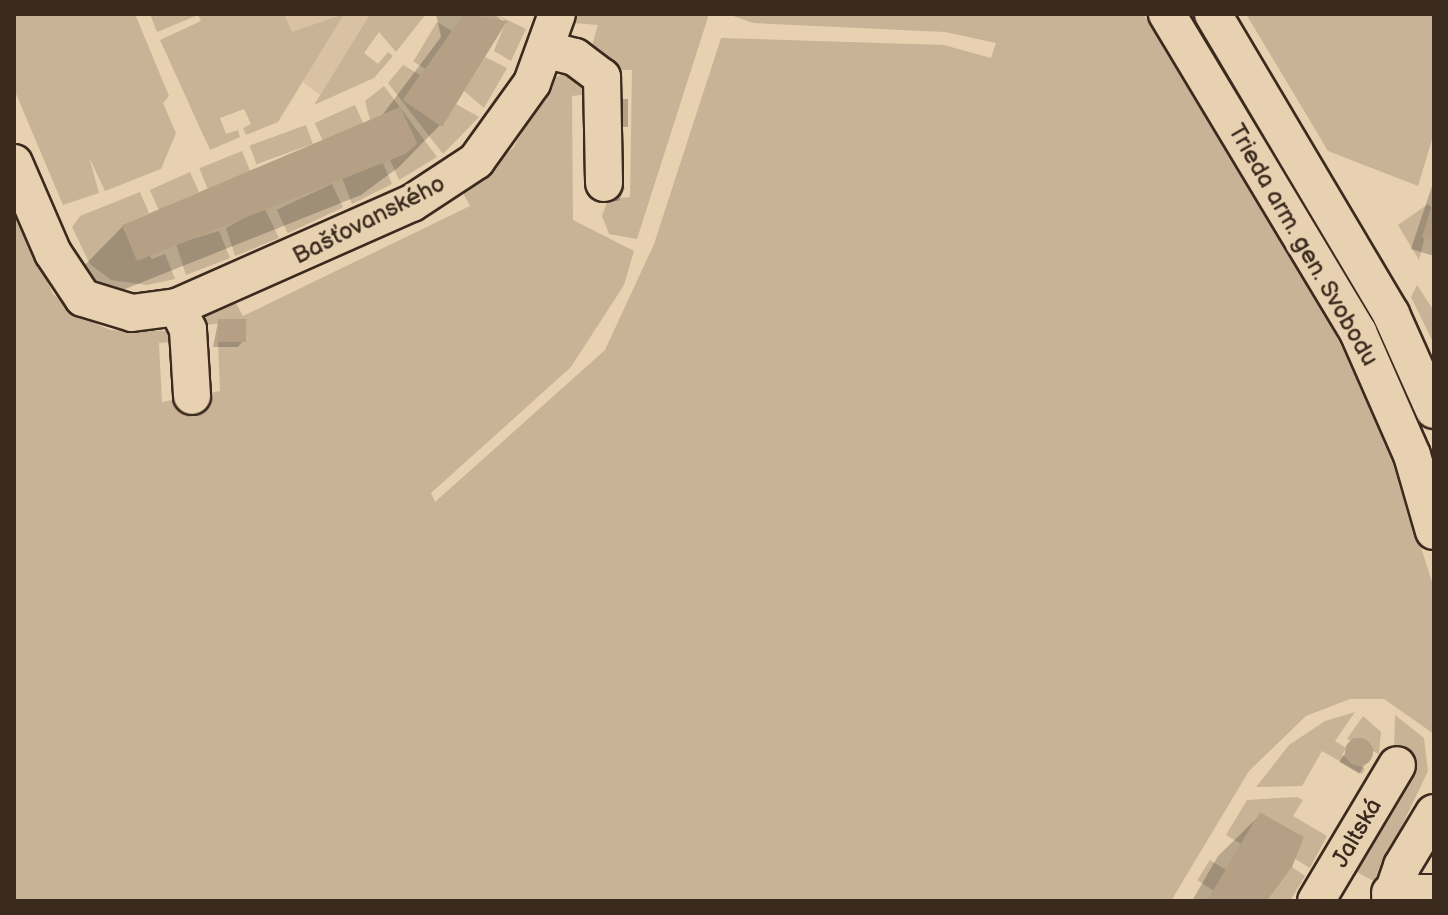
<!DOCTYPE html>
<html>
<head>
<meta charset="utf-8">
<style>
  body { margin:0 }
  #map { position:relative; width:1448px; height:915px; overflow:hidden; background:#e7d1b0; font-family:"Balsamiq Sans",sans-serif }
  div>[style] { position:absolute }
  .built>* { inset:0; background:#d8c2a3 }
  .green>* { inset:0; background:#c8b396; transform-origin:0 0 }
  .shadow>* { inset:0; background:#0003; transform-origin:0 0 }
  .building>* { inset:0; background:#b5a085; transform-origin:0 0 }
  .round { border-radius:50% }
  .roads { filter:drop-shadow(2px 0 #3b2a1e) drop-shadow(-2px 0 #3b2a1e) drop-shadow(0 2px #3b2a1e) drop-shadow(0 -2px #3b2a1e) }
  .minor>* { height:36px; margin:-18px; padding:0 18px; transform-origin:18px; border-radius:18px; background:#e7d1b0 }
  span { translate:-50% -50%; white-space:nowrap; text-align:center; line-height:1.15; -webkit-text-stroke:7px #e7d1b0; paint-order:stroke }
  .street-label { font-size:24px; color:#3b2a1e }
  .frame { position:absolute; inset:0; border:16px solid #3b2a1e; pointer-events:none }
</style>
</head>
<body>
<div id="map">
  <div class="built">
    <div style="clip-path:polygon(270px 14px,370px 14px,320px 95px,304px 83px)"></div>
  </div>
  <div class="green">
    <div style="clip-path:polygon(14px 14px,135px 14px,169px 96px,163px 103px,176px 133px,161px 169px,105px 191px,89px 157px,99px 193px,63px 205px,14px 89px)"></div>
    <div style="clip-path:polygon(150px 14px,284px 14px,292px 32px,344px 14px,278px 122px,246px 135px,243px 128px,251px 124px,244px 109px,220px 118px,226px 134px,238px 130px,240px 137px,210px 150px,160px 40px,201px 21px,198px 15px,157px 32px)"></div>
    <div style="clip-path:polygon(370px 14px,426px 14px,396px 52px,379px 32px,364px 53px,378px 64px,388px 52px,393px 56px,374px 78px,314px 105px)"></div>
    <div style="clip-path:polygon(495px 14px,526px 29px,511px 61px,494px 51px,506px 21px)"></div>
    <div style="clip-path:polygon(573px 14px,709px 14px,637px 239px,609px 234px,602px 216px,608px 199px,630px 197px,632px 70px,614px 70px,590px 52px,598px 25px,573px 23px)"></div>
    <div style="clip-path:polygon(728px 14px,1143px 14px,1277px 225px,1379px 417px,1434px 588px,1434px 734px,1384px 699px,1350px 699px,1306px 716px,1249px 771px,1171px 901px,14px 901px,14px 211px,53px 294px,77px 315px,110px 330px,172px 331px,172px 342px,159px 343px,162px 402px,220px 391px,218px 342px,245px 342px,246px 320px,199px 326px,197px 318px,235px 301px,243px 316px,470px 206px,462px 191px,513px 148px,554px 78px,573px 70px,590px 94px,572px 96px,573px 220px,634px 251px,624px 285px,571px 367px,431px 493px,435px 502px,605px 350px,654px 244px,721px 38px,944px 45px,991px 58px,996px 43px,945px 32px,753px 23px)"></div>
    <div style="clip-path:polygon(1246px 14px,1434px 14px,1434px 133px,1418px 186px,1328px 151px)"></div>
    <div style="left:437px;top:22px;width:17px;height:46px;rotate:31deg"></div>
    <div style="clip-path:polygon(485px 57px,507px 68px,484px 108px,464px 91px)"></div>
    <div style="clip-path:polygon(403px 65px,420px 75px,403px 100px,442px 126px,456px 104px,479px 117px,443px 154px,388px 83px)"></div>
    <div style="clip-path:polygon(384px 86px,437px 157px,399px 180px,390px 160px,417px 143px,400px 108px,370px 120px,365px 101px)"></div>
    <div style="left:355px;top:105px;width:20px;height:44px;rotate:66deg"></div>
    <div style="left:306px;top:125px;width:20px;height:60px;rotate:70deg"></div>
    <div style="left:242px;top:151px;width:22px;height:46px;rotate:68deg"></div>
    <div style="clip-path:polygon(383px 163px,392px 184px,352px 204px,341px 175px)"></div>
    <div style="left:190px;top:172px;width:22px;height:44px;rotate:66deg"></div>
    <div style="left:332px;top:184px;width:26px;height:61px;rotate:65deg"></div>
    <div style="clip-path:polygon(140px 192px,149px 213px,122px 225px,152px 259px,165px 254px,175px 279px,147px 285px,111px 280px,90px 264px,72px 227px,80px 216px)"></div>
    <div style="clip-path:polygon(1428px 204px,1432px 208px,1419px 260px,1398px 225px)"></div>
    <div style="clip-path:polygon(264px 207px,279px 238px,235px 256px,226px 228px)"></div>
    <div style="clip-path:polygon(219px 231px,230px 258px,186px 275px,176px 244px)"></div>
    <div style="clip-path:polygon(1417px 285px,1434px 311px,1434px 344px,1411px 297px)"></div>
    <div style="clip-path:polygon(1355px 712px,1335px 741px,1346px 748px,1342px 755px,1365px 769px,1362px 774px,1322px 751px,1302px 786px,1256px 787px,1289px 745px,1325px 721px)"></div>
    <div style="clip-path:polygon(1395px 715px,1424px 738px,1428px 771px,1375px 882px,1350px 868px,1394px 750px)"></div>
    <div style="clip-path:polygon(1363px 716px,1381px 732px,1379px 754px,1347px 739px)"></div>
    <div style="clip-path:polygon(1297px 797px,1303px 800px,1293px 816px,1327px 836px,1310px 868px,1292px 857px,1304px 837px,1260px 812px,1241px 844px,1226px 835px,1247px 800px)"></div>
    <div style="left:1210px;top:860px;width:19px;height:24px;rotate:32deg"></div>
    <div style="clip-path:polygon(1292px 867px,1305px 876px,1290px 901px,1267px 901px)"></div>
  </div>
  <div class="shadow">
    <div style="clip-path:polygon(436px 14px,494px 14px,504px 22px,440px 125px,399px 167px,361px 195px,95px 301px,82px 268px,123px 226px,380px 118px,441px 37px)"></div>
    <div style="clip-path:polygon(1434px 180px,1434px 256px,1411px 249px)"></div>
    <div style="clip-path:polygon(612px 188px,625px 188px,619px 201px,607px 201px)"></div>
    <div style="clip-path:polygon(218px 322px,243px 341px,238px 347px,213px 347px)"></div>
    <div style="left:1354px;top:738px;width:23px;height:28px;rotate:31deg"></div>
    <div style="clip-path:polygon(1260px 815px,1264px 901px,1192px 901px,1218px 856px)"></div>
  </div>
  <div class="building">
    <div style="clip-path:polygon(464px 14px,507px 21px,442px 127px,403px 100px)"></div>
    <div style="left:619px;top:99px;width:9px;height:28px"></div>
    <div style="clip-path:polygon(400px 107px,417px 144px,405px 154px,137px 261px,122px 225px)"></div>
    <div style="clip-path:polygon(1433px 202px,1434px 203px,1434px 241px,1422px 237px)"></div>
    <div style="left:218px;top:319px;width:28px;height:23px"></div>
    <div class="round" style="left:1345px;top:738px;width:28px;height:28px"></div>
    <div style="clip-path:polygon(1260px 812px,1304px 837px,1292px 867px,1267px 901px,1207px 901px)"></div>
  </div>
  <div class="roads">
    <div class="minor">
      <div style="left:1167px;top:14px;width:371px;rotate:59deg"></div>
      <div style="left:1358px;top:332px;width:134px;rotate:66.3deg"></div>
      <div style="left:1412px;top:455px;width:79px;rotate:73.9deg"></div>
      <div style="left:1213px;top:14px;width:349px;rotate:59.3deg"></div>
      <div style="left:1391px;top:314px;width:105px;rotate:65.9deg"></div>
      <div style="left:547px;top:50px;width:29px;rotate:14deg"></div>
      <div style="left:575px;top:57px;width:34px;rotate:37deg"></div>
      <div style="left:602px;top:77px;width:106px;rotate:88.9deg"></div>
      <div style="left:14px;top:163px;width:98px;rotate:66.6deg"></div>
      <div style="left:53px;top:253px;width:54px;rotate:56.3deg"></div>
      <div style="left:83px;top:298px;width:51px;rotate:17deg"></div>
      <div style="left:132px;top:313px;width:45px;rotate:-7.6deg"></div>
      <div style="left:177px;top:307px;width:257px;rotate:-23.9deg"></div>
      <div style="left:412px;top:203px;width:77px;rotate:-33.3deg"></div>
      <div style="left:476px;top:161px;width:96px;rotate:-54.3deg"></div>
      <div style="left:532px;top:83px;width:73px;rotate:-70.1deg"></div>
      <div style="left:177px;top:307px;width:25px;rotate:64deg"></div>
      <div style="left:188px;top:330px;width:66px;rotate:86.5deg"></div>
      <div style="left:1390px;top:893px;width:44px"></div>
      <div style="left:1316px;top:901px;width:158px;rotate:-59.2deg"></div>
      <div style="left:1390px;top:901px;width:37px;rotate:-71deg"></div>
      <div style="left:1402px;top:866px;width:62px;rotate:-58.9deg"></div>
    </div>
  </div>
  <div class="street-label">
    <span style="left:369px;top:220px;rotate:-27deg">Bašťovanského</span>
    <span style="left:1303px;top:245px;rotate:60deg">Trieda arm. gen. Svobodu</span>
    <span style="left:1357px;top:833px;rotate:-60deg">Jaltská</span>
  </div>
  <div class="frame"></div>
</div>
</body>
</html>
